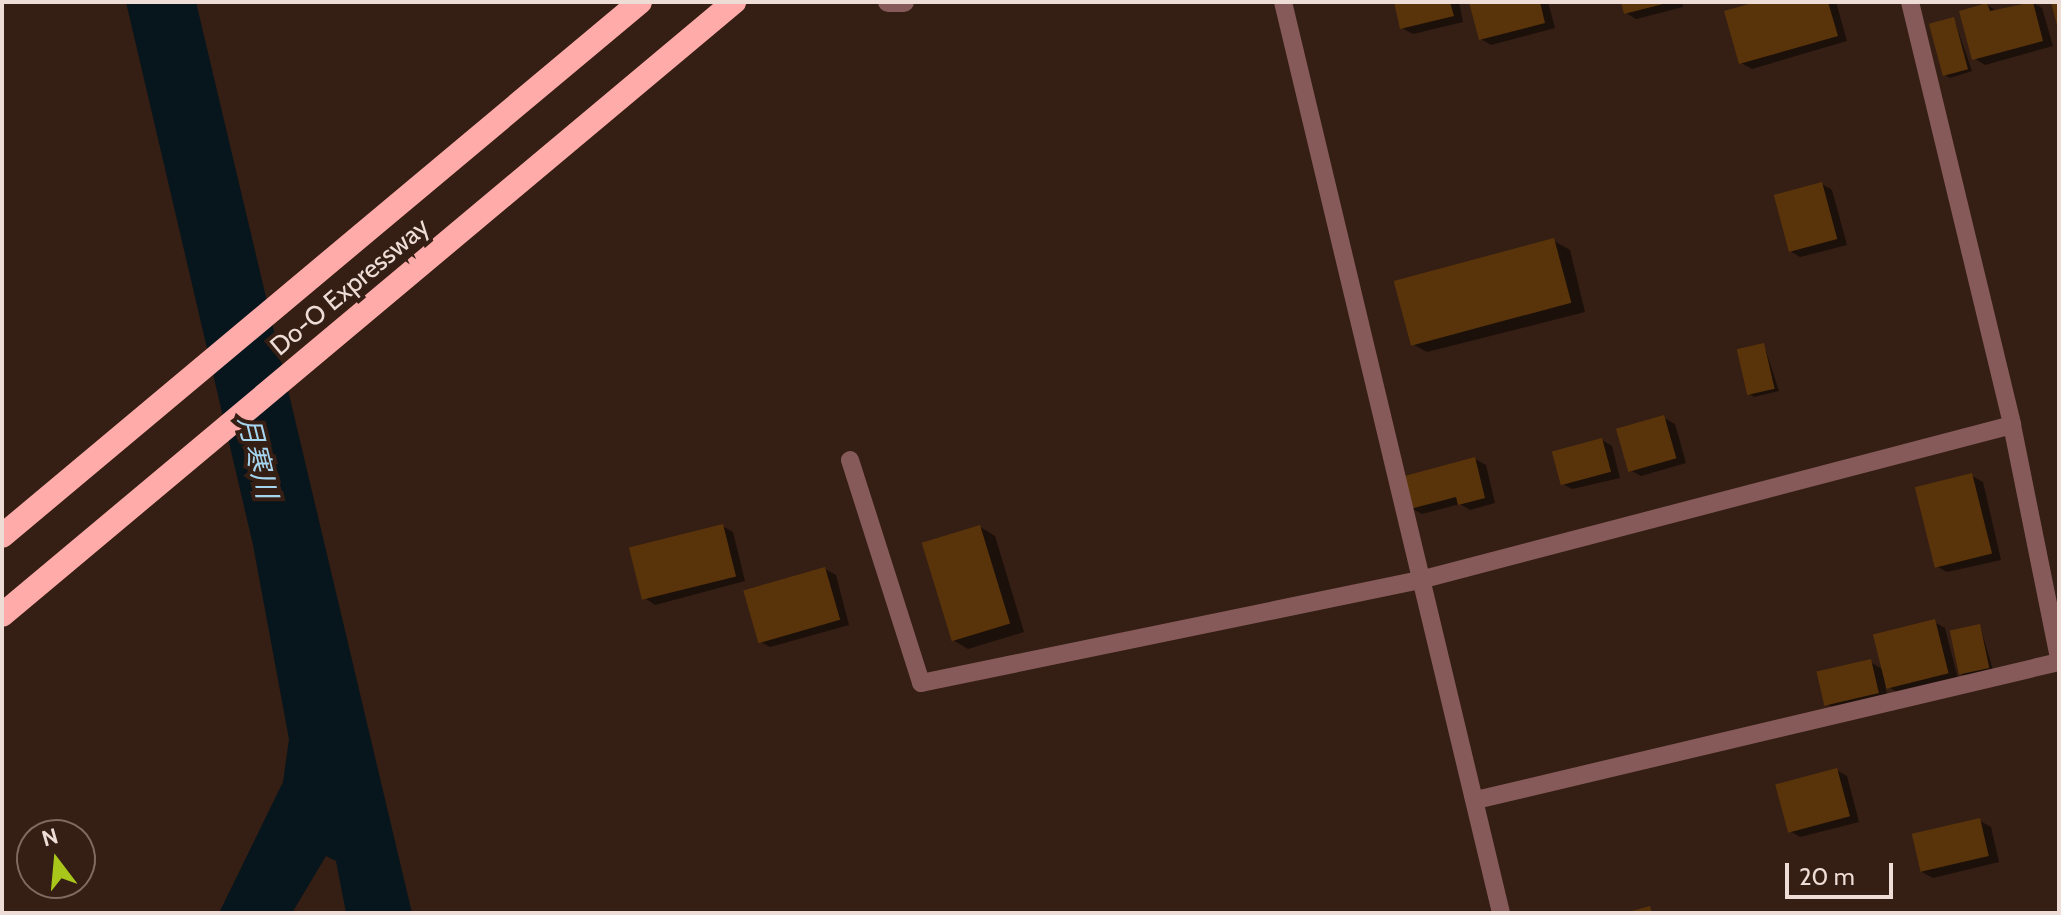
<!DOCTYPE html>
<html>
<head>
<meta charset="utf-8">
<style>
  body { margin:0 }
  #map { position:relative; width:2061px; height:915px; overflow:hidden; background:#351e13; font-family:Cabin,"Noto Sans JP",sans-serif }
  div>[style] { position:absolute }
  .water>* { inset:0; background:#07151c }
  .shadow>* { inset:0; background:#0007 }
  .building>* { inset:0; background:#59340b; transform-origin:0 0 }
  .lane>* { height:18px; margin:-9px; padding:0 9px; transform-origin:9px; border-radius:9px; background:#855a59 }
  .street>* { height:20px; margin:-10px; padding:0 10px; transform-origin:10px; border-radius:10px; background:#855a59 }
  .highway>* { height:24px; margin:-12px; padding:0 12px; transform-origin:12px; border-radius:12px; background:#ffaba9 }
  span { translate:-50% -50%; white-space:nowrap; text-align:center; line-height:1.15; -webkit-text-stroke:8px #351e13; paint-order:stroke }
  .street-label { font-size:26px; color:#eeddd6 }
  .water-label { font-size:28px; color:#a6d5f0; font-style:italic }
  .frame { position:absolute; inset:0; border:4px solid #eeddd6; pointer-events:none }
  .north { position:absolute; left:16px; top:819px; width:80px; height:80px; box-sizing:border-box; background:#351e13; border:2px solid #7f6a61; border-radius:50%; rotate:344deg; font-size:22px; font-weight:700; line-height:32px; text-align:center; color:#eeddd6 }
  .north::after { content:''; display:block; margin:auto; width:28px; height:36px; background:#a9c71b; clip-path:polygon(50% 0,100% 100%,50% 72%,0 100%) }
  .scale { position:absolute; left:1785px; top:863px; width:108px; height:36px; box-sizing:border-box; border:4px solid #eeddd6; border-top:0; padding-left:10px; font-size:24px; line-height:28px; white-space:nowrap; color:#eeddd6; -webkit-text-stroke:6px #351e13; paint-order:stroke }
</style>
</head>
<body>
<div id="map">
  <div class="water">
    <div style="clip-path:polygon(126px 2px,196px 2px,412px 913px,346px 913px,336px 861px,326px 856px,292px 913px,219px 913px,283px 782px,289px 739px,253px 545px)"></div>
  </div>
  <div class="shadow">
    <div style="clip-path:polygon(1396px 2px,1459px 2px,1463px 22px,1413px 34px,1402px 28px)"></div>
    <div style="clip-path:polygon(1471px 2px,1548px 2px,1555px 28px,1491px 45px,1481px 39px)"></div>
    <div style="clip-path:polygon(1623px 2px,1682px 2px,1683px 7px,1636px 19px,1626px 13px)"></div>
    <div style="clip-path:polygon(1763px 2px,1836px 2px,1847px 41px,1752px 69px,1741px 63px)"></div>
    <div style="clip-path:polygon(2032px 2px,2042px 8px,2053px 46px,1985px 65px,1974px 58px,1987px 5px,1997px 11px)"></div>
    <div style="clip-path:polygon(1954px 19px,1972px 71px,1950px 78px,1945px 75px)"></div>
    <div style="clip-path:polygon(1822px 184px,1832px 190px,1847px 245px,1800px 257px,1790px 251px)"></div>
    <div style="clip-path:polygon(1554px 241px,1570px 250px,1585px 312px,1427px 352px,1411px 343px)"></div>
    <div style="clip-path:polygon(1764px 345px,1779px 391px,1754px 397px,1750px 394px)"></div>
    <div style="clip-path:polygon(1664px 418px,1675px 424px,1686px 463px,1641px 476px,1630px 470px)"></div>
    <div style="clip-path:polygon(1602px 440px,1612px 446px,1620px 478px,1572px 489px,1561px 483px)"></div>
    <div style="clip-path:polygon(1475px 459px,1486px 465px,1495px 503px,1470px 510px,1460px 504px,1422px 514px,1411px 508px)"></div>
    <div style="clip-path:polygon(1972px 476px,1983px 482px,2001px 560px,1947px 572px,1936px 566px)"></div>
    <div style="clip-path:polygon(722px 526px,733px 532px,745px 581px,655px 605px,645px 598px)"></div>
    <div style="clip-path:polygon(980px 527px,995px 536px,1024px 632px,968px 649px,953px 640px)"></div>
    <div style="clip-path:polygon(825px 569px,836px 575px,849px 625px,770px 647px,759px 641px)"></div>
    <div style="clip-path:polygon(1934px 622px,1945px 628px,1958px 679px,1899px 693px,1885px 685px,1888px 698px,1838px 710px,1827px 704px,1870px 662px,1884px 670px)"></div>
    <div style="clip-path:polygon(1980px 626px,1993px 670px,1966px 676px,1961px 674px)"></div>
    <div style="clip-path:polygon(1836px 770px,1847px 776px,1859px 822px,1800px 837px,1790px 831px)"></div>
    <div style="clip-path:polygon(1980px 821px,1991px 827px,1999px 862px,1933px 878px,1922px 872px)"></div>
  </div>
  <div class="building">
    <div style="clip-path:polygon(1394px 2px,1450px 2px,1454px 16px,1400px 29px)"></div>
    <div style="clip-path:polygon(1469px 2px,1540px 2px,1545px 23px,1479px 40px)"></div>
    <div style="clip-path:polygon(1621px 2px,1667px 2px,1667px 3px,1624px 14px)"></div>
    <div style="clip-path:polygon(1756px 2px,1828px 2px,1838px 36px,1739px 64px,1724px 11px)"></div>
    <div style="clip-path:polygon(2033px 2px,2043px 41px,1972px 60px,1959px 11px,1987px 3px,1990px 11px)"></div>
    <div style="clip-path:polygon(2051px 2px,2059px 2px,2059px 29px,2058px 29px)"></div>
    <div style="left:1954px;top:17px;width:54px;height:26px;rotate:75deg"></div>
    <div style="left:1822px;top:182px;width:59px;height:50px;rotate:75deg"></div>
    <div style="left:1554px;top:238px;width:67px;height:166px;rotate:75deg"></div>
    <div style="left:1764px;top:343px;width:47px;height:28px;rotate:77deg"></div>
    <div style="left:1664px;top:415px;width:45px;height:50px;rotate:74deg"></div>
    <div style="left:1602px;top:438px;width:35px;height:52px;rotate:75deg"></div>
    <div style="clip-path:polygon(1475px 457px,1485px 498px,1458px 505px,1456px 497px,1410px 509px,1401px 477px)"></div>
    <div style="left:1972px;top:473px;width:83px;height:59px;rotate:76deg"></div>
    <div style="left:723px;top:524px;width:54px;height:97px;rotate:76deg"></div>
    <div style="left:980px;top:525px;width:103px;height:61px;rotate:73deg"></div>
    <div style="left:825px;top:567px;width:55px;height:85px;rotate:74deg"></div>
    <div style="left:1935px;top:619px;width:56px;height:64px;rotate:76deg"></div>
    <div style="left:1980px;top:624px;width:45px;height:31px;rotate:78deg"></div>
    <div style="left:1871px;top:659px;width:35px;height:56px;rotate:77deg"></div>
    <div style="left:1837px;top:768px;width:50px;height:64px;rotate:75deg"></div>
    <div style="left:1980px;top:818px;width:39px;height:70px;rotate:77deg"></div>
    <div style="clip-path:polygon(1650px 906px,1652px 913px,1629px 913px,1628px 912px)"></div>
  </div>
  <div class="lane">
    <div style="left:1283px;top:2px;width:937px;rotate:76.54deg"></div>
    <div style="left:1910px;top:2px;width:435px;rotate:76.4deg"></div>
    <div style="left:2012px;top:425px;width:239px;rotate:78.6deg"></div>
    <div style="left:850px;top:460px;width:234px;rotate:72.3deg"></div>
    <div style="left:921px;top:683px;width:510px;rotate:-11.66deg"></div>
    <div style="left:1420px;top:580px;width:612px;rotate:-14.67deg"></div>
    <div style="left:1476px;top:800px;width:599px;rotate:-13.32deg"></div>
  </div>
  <div class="street">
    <div style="left:888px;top:2px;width:16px"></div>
  </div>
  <div class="highway">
    <div style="left:2px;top:536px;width:832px;rotate:-39.93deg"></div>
    <div style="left:2px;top:615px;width:955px;rotate:-39.94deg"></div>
  </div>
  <div class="street-label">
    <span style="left:350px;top:287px;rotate:-40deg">Do-O Expressway</span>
  </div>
  <div class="water-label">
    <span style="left:258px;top:457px;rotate:76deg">月寒川</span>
  </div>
  <div class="frame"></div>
  <div class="north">N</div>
  <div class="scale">20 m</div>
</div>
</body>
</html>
